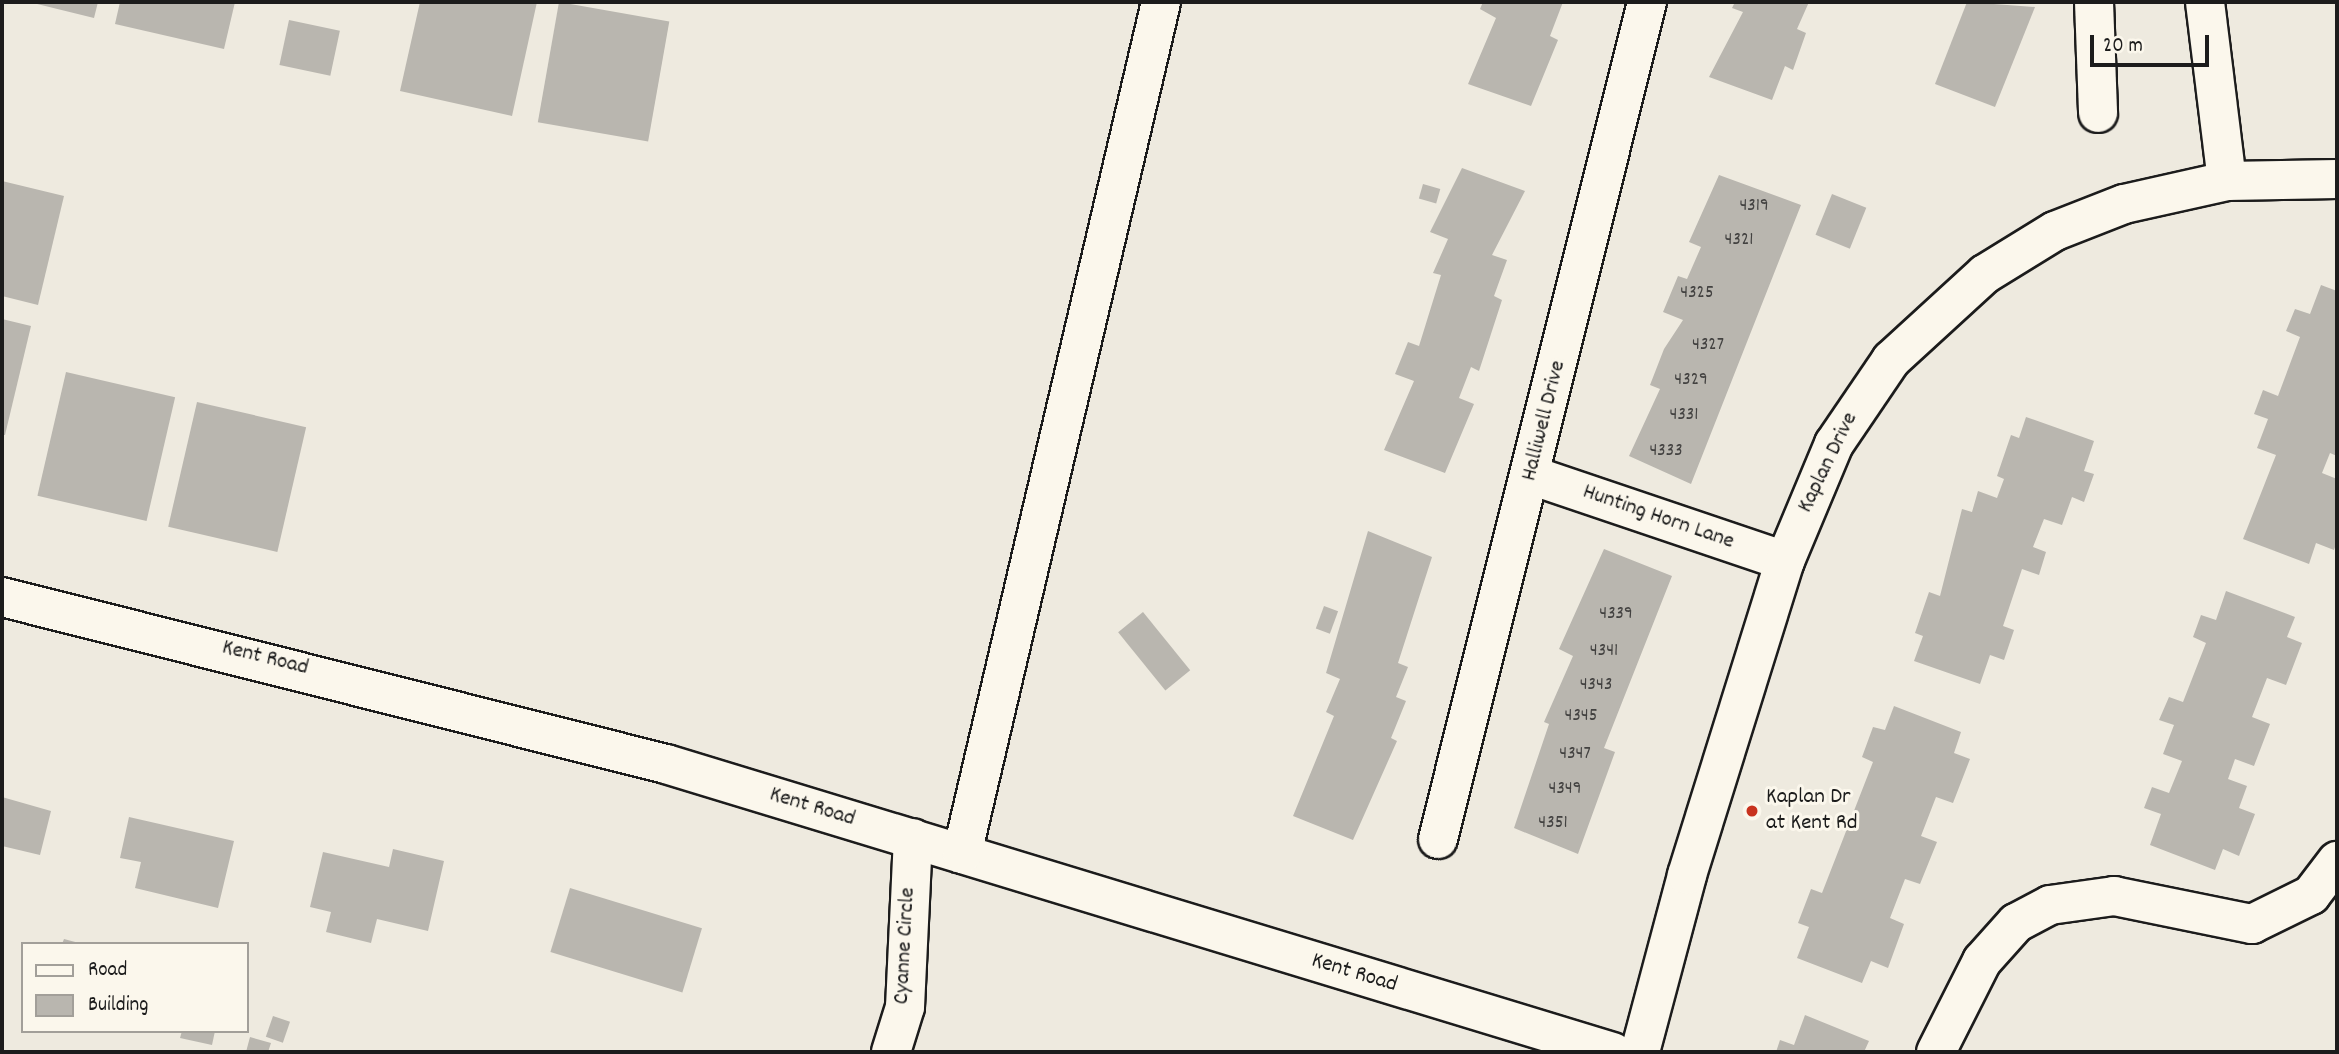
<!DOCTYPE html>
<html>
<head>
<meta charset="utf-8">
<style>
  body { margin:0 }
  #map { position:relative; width:2339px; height:1054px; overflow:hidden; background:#eeeadf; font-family:Dekko,sans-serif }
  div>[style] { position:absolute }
  .building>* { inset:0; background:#b9b6af; transform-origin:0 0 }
  .roads { filter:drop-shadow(2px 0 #1c1c1c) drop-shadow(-2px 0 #1c1c1c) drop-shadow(0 2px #1c1c1c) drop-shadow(0 -2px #1c1c1c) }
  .minor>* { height:38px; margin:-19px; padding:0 19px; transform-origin:19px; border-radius:19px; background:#fbf7ec }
  .dots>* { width:19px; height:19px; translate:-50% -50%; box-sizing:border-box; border:4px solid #fbf7ec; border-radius:50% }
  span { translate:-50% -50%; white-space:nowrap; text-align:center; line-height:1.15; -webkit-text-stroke:6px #fbf7ec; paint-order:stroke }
  .number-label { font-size:19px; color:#434241 }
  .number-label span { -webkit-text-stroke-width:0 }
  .street-label { font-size:23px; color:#1c1c1c }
  .poi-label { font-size:23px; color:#1c1c1c }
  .left { translate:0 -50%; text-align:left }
  .frame { position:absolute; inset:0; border:4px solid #1c1c1c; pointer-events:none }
  .legend { position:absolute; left:21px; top:942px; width:228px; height:91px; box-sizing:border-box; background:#fbf7ec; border:2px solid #a29f99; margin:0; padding:9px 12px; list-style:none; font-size:21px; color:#1c1c1c }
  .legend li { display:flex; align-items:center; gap:14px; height:35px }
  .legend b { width:35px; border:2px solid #a29f99 }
  .scale { position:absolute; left:2090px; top:35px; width:119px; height:32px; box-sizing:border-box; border:4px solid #1c1c1c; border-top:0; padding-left:9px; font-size:21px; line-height:24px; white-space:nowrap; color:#1c1c1c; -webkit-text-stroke:5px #fbf7ec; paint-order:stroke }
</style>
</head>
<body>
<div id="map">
  <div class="building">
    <div style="clip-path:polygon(29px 2px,98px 2px,94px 18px)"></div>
    <div style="clip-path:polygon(120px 2px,235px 2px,224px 49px,115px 24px)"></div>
    <div style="clip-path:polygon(420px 2px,537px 2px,512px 116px,400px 91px)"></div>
    <div style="left:559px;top:2px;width:112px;height:122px;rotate:10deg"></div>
    <div style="clip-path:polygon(1483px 2px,1563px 2px,1550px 36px,1558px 40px,1531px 106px,1468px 84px,1496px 18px,1480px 9px)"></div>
    <div style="clip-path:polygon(1735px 2px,1809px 2px,1797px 29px,1806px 33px,1793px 70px,1785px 66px,1772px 100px,1709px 77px,1743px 12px,1732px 8px)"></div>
    <div style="clip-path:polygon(1967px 2px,2035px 7px,1995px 107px,1935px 84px)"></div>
    <div style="left:289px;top:20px;width:52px;height:46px;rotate:12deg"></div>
    <div style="clip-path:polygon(1462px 168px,1525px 191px,1492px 255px,1507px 260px,1494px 296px,1502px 300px,1479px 371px,1471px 367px,1459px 398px,1474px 404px,1445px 473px,1384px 450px,1414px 381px,1395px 374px,1408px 342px,1419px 346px,1441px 275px,1433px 273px,1448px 239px,1430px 232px)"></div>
    <div style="clip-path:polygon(1719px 175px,1801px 205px,1691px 484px,1629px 456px,1660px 389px,1650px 385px,1664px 349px,1683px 320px,1663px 312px,1678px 276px,1687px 279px,1701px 247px,1689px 242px)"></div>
    <div style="clip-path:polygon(2px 181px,64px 196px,38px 305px,2px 296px)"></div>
    <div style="left:1423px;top:184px;width:18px;height:15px;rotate:16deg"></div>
    <div style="left:1832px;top:194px;width:37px;height:44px;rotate:22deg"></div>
    <div style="clip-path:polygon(2321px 285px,2337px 291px,2337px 456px,2330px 453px,2322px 473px,2337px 479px,2337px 541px,2334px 550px,2316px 543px,2309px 564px,2243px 539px,2276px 455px,2257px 448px,2268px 419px,2254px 414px,2263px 390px,2278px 396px,2300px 337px,2286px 331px,2295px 309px,2310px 314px)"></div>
    <div style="clip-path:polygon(2px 319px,31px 326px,5px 435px,2px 435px)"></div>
    <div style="left:66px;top:372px;width:112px;height:127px;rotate:13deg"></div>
    <div style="left:197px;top:402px;width:112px;height:128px;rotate:13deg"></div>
    <div style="clip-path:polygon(2026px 417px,2094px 441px,2084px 471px,2094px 474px,2084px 502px,2072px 497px,2062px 525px,2044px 519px,2033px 547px,2046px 552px,2039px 575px,2022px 569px,2003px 626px,2014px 630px,2004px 660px,1990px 655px,1980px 684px,1914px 661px,1923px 636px,1915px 633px,1929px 592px,1940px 596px,1962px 509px,1972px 512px,1978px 491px,1997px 498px,2004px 479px,1997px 476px,2011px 435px,2019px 438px)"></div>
    <div style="clip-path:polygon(1368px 531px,1432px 557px,1398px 663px,1408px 667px,1396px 697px,1406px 701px,1391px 738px,1397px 741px,1353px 840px,1293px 816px,1334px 716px,1326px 712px,1340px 679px,1326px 673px)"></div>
    <div style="clip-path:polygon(1604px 549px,1672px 576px,1604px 748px,1615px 752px,1578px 854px,1514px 828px,1549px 724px,1544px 722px,1573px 656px,1559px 649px)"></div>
    <div style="clip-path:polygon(2226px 591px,2295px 617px,2287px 637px,2302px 643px,2286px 685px,2267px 678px,2252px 717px,2270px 724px,2254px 766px,2235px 759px,2228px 779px,2247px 786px,2239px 808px,2255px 814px,2239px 856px,2223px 849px,2215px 870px,2150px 845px,2161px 814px,2144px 808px,2152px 787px,2169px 793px,2182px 761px,2163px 754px,2174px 725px,2159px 720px,2169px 697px,2183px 702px,2206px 643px,2193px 637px,2201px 615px,2216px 620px)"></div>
    <div style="left:1324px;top:606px;width:15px;height:24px;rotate:20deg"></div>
    <div style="left:1143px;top:612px;width:75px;height:32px;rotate:51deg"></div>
    <div style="clip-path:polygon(1894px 706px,1961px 732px,1954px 753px,1970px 759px,1953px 803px,1936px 797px,1921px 836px,1937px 842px,1920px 884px,1905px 879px,1890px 918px,1904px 924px,1888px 968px,1871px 961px,1862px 983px,1797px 958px,1809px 927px,1798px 923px,1811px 889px,1822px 893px,1873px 762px,1862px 757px,1873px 727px,1885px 730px)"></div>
    <div style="clip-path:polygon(2px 797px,51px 811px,40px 855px,2px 846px)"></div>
    <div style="clip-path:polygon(129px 817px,234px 841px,218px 908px,135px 888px,141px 862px,120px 858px)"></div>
    <div style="clip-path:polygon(393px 849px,444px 861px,428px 931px,377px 919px,371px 943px,326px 932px,331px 912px,310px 907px,323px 852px,389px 867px)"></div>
    <div style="left:570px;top:888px;width:138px;height:67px;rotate:17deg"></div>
    <div style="clip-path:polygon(64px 939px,79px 943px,79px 944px,62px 944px)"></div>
    <div style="clip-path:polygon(1805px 1015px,1869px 1041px,1864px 1052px,1776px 1052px,1780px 1040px,1794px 1045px)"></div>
    <div style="left:273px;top:1016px;width:18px;height:22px;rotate:19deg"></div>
    <div style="clip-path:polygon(182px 1031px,215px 1031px,212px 1045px,180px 1038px)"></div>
    <div style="clip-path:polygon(250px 1037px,271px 1043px,268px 1052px,246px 1052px)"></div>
  </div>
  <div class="roads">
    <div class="minor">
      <div style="left:2094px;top:2px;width:111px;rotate:87.9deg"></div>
      <div style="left:2205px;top:2px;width:180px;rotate:83deg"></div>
      <div style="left:1531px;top:475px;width:268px;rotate:18.7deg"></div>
      <div style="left:2px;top:597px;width:685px;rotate:14.12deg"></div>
      <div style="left:666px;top:764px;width:990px;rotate:16.92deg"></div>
      <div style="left:1438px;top:839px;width:863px;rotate:-75.98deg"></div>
      <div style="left:962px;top:854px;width:875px;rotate:-76.85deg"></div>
      <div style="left:891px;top:1052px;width:47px;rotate:-72.7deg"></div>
      <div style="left:905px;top:1007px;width:169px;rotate:-87.3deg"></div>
      <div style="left:1640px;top:1052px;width:183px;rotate:-75.1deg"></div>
      <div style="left:1687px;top:875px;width:329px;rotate:-72.7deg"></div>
      <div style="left:1785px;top:561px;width:127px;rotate:-67.3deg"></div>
      <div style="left:1834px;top:444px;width:102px;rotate:-55.8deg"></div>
      <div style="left:1891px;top:360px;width:127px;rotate:-42.5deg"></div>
      <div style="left:1985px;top:274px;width:82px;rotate:-31.6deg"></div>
      <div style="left:2055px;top:231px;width:74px;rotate:-21.4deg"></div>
      <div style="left:2124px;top:204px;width:106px;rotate:-12.6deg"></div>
      <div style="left:2227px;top:181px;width:110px;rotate:-1deg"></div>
      <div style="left:1936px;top:1052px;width:102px;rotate:-63.2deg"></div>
      <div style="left:1982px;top:961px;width:51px;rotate:-48.2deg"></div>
      <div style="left:2016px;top:923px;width:38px;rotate:-28deg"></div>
      <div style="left:2050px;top:905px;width:65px;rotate:-8deg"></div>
      <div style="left:2114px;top:896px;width:141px;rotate:11.5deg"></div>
      <div style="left:2252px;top:924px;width:66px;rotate:-26.2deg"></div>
      <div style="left:2311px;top:895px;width:43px;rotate:-52.6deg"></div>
    </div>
  </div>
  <div class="dots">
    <div style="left:1752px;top:811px;background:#c8321e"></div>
  </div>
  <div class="number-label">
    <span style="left:1754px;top:207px">4319</span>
    <span style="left:1739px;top:241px">4321</span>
    <span style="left:1697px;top:294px">4325</span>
    <span style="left:1708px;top:346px">4327</span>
    <span style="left:1691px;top:381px">4329</span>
    <span style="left:1684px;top:416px">4331</span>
    <span style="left:1666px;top:452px">4333</span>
    <span style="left:1616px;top:615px">4339</span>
    <span style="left:1604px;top:652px">4341</span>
    <span style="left:1596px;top:686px">4343</span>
    <span style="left:1581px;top:717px">4345</span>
    <span style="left:1575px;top:755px">4347</span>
    <span style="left:1565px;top:790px">4349</span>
    <span style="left:1553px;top:824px">4351</span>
  </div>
  <div class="street-label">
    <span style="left:1545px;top:421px;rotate:-76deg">Halliwell Drive</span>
    <span style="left:1829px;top:463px;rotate:-64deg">Kaplan Drive</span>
    <span style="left:1658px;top:518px;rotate:19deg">Hunting Horn Lane</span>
    <span style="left:265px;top:659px;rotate:14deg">Kent Road</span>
    <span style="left:812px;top:808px;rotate:17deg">Kent Road</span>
    <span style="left:906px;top:946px;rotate:-87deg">Cyanne Circle</span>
    <span style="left:1354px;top:974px;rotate:17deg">Kent Road</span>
  </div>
  <div class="poi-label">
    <span class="left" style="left:1766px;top:811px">Kaplan Dr<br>at Kent Rd</span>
  </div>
  <div class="frame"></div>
  <ul class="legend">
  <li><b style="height:9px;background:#fbf7ec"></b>Road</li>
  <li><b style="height:19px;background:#b9b6af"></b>Building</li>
  </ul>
  <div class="scale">20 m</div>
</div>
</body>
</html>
